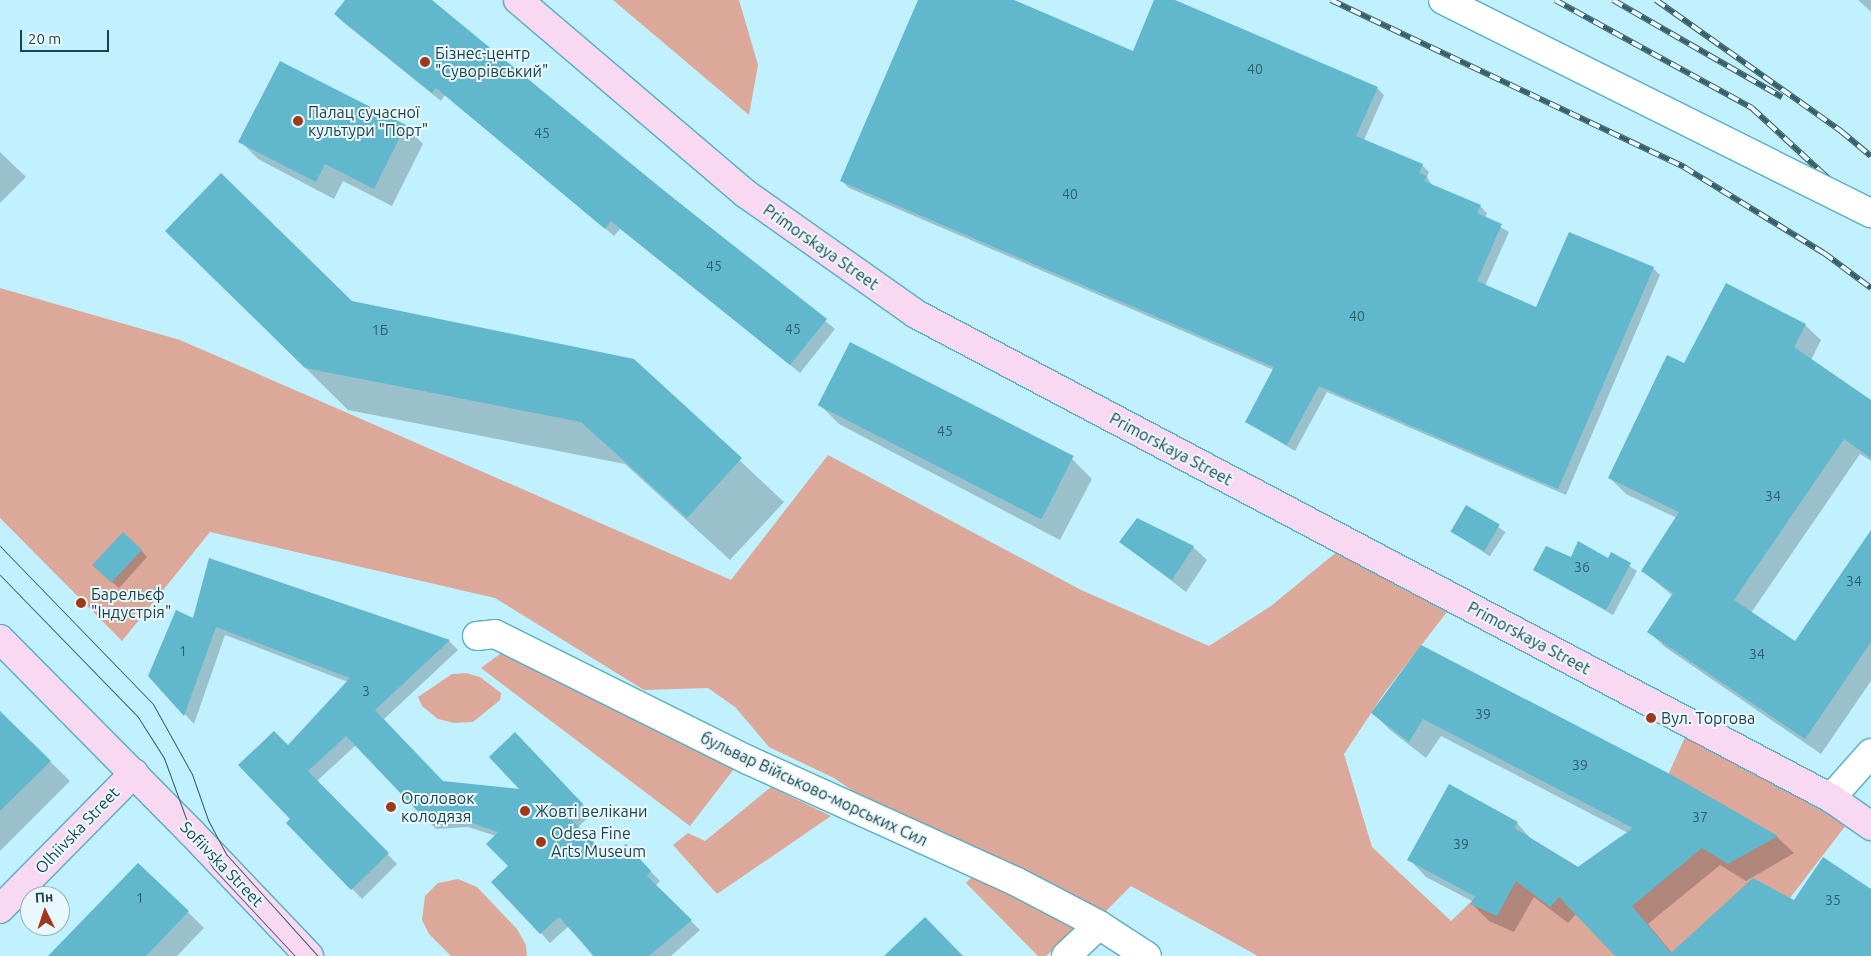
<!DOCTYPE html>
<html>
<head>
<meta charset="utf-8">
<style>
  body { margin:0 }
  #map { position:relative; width:1871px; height:956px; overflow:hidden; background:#c1f1ff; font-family:Ubuntu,sans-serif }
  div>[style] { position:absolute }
  .green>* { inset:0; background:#dca899 }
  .shadow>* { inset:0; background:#0003; transform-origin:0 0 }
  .building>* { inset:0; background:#61b7cc; transform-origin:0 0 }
  .roads { filter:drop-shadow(1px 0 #58adc2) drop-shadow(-1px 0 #58adc2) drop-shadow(0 1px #58adc2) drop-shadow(0 -1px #58adc2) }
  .street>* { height:28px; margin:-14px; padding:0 14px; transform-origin:14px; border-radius:14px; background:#fff }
  .secondary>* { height:28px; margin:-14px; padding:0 14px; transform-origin:14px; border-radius:14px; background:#f9d8f2 }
  .tram>* { height:1px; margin:-0.5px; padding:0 0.5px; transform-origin:0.5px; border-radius:0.5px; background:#395f69 }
  .rail>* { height:5.5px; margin-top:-2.75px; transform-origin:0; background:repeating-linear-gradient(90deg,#e9f8fd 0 11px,#395f69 0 22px); box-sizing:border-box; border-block:1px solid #395f69 }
  .bridges { filter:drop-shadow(1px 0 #58adc2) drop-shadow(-1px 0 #58adc2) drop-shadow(0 1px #58adc2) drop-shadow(0 -1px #58adc2) }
  .street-bridge>* { height:28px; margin:-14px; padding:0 14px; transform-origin:14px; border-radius:14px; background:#fff }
  .dots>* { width:14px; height:14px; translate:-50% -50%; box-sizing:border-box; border:2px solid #e9f8fd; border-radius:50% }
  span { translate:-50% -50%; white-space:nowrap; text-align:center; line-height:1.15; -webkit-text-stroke:4px #e9f8fd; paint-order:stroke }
  .number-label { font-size:14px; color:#2f5f6b }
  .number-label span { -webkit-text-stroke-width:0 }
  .poi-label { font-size:16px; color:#1e424b }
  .left { translate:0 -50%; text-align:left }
  .street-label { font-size:16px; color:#1e424b }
  .north { position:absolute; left:20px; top:886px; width:50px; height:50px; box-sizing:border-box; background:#e9f8fd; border:1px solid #98afb6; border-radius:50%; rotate:356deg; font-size:14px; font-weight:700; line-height:20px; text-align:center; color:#1e424b }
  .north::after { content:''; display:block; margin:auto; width:18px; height:22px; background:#a0381a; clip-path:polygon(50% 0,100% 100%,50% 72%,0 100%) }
  .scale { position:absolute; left:20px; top:30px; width:89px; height:22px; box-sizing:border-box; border:2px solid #1e424b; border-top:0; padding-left:6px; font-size:15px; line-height:18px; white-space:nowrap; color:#1e424b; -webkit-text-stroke:4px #e9f8fd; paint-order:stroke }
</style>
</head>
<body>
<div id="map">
  <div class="green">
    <div style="clip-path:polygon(613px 0,739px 0,758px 65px,749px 115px)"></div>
    <div style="clip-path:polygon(0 288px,180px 340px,731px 580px,828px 455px,1081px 590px,1209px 646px,1271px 606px,1339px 550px,1450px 608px,1385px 692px,1344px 754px,1372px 847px,1451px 921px,1476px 897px,1514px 828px,1578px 867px,1620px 837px,1623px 841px,1651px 813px,1690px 726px,1853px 816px,1790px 898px,1731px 956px,1258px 956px,1131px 886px,1105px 912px,873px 805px,834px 778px,769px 747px,735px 707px,708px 688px,644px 690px,495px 598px,210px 532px,122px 641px,0 518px)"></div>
    <div style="clip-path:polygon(501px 653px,737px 765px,690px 826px,481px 668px)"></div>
    <div style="clip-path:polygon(466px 673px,480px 677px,501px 693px,500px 700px,473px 722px,454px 723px,438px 719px,422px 706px,418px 697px,452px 674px)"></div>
    <div style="clip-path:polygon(771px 787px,831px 816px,717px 894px,673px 845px,688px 833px,705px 841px)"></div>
    <div style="clip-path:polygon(978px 871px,1080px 925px,1046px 956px,1038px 956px,966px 883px)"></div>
    <div style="clip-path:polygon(458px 879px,477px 887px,517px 929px,526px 945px,527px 956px,451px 956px,429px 934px,422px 920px,425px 896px,438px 883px)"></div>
  </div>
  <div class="shadow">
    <div style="clip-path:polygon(347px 0,429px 0,835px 329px,800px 373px,620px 229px,614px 236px,445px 95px,441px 101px,344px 23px,335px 14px)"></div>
    <div style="clip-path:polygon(920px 0,1011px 0,1134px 52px,1156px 0,1172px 0,1377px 88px,1384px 95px,1364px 140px,1422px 165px,1429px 172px,1427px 177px,1432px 185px,1480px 206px,1487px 213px,1485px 218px,1509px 232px,1485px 286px,1537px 308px,1653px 268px,1660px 275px,1566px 495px,1327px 392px,1295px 451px,1246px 422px,1274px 370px,849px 188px,842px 181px)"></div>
    <div style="clip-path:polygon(1858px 0,1871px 0,1871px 12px,1868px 9px)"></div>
    <div style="clip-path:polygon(405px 126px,423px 144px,392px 206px,343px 181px,334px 199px,258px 159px,240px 141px)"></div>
    <div style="clip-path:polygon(0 152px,26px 177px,0 203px)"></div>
    <div style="clip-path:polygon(209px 273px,633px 361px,784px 502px,730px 560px,625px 464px,348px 410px)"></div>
    <div style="clip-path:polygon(1805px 325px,1821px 340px,1811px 360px,1871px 401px,1871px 461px,1860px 454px,1751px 613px,1796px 643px,1871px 532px,1871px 681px,1821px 754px,1665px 647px,1649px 632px,1673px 596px,1643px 571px,1677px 518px,1626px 494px,1610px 478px,1685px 365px)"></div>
    <div style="clip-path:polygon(819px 404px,1072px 459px,1092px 479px,1060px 540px,839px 424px)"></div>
    <div style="left:1467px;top:507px;width:46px;height:29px;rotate:33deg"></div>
    <div style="clip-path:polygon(1120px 542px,1193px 547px,1207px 560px,1186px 592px)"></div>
    <div style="clip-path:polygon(141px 550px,147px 557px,119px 588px,101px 572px)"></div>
    <div style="clip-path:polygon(1611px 554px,1637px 571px,1613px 615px,1534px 570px,1608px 559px)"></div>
    <div style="clip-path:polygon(210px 560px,449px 641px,458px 650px,383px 720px,443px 783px,523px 790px,524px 743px,592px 814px,578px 827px,610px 860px,635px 855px,660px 881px,655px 886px,700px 930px,671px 956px,593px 956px,569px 926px,550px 943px,541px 933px,496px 836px,468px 827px,436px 829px,356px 745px,317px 781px,397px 864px,362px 899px,288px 823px,292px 819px,288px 747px,348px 682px,225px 635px,194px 724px,149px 676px,194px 620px)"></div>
    <div style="clip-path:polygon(1421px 646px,1669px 775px,1777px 837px,1794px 853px,1746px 881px,1720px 865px,1648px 924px,1673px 954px,1794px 902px,1871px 891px,1871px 956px,1617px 956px,1576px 914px,1568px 923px,1534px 897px,1514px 932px,1489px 921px,1472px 904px,1474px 902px,1426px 877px,1409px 859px,1517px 823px,1533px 841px,1578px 868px,1628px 833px,1441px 736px,1426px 758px,1390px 730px,1373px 713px)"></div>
    <div style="clip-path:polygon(0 712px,70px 781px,0 851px)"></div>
    <div style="clip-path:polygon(139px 864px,204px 928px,177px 956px,52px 956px)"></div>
  </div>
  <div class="building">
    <div style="clip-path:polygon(345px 0,432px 0,663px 190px,827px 319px,790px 365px,611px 221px,605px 229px,436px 88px,432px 93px,334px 14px)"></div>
    <div style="clip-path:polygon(918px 0,1014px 0,1133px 51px,1154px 0,1175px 0,1378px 87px,1356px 136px,1423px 164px,1419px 173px,1427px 176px,1424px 181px,1481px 205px,1477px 213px,1502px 224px,1477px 281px,1536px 307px,1569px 232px,1654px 267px,1558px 489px,1319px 386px,1287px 445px,1245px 422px,1274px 367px,840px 181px)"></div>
    <div style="clip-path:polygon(280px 61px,406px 125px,374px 189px,325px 164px,316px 182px,238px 142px)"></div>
    <div style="clip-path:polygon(221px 173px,352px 301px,634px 359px,742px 458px,687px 518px,581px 422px,305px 368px,165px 231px)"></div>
    <div style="clip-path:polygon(1726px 283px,1806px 324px,1794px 347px,1871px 400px,1871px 458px,1844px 439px,1734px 600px,1795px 641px,1871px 530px,1871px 642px,1805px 739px,1647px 632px,1673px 593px,1641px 571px,1679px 512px,1608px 478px,1667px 355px,1684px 363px)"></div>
    <div style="left:850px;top:342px;width:251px;height:71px;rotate:27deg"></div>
    <div style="left:1466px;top:505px;width:39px;height:31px;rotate:30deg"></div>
    <div style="clip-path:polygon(1137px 518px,1194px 546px,1172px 580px,1119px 542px)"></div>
    <div style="left:123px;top:532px;width:26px;height:45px;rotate:43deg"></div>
    <div style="clip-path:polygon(1578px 541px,1608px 558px,1611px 552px,1631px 563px,1606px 610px,1533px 570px,1546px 546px,1571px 557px)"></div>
    <div style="clip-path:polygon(209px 558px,450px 640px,375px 710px,443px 781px,519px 789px,489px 757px,515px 732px,583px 804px,569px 817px,610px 859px,626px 844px,651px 871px,647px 876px,692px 920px,649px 956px,594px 956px,559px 917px,540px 934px,491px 882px,508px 866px,486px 844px,498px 832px,458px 818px,426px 820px,346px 736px,308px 771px,389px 853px,351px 890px,286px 823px,290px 819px,238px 765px,274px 731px,288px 745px,350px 678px,216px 627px,184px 716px,148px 676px,176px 610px,193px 618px)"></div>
    <div style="clip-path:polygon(1421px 645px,1670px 774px,1778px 836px,1728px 864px,1702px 848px,1632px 906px,1671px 953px,1753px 878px,1794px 900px,1823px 857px,1871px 889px,1871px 956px,1615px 956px,1559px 897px,1550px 907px,1516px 881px,1497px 916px,1470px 904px,1476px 897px,1407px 860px,1449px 784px,1518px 822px,1514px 828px,1578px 867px,1633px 828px,1423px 719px,1409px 742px,1371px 713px)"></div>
    <div style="clip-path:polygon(0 711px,51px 761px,0 811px)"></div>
    <div style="clip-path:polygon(138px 863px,189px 911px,146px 956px,48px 956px)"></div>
    <div style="clip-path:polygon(925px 917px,963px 956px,884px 956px)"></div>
  </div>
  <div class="roads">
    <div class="street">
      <div style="left:477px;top:636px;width:18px;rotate:-6deg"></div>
      <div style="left:495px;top:634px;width:283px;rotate:26.5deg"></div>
      <div style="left:748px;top:760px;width:293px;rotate:24.4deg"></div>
      <div style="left:1015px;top:881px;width:95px;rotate:27.6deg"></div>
      <div style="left:1099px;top:925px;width:57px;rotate:32.9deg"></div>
      <div style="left:1831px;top:798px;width:60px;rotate:-48.4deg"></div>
      <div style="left:1066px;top:956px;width:45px;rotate:-43.2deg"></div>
    </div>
    <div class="secondary">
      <div style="left:518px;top:0;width:299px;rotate:40.4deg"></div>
      <div style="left:746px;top:194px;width:208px;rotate:35.2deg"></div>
      <div style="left:916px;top:314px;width:1035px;rotate:27.88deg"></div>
      <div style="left:1831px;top:798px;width:49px;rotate:35deg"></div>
      <div style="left:0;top:639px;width:272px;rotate:45.3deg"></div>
      <div style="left:191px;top:832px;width:171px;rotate:46.4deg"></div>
      <div style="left:0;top:909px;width:191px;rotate:-45.4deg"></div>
    </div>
  </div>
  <div class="tram">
    <div style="left:0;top:546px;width:220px;rotate:45.9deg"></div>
    <div style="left:153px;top:704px;width:80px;rotate:60.9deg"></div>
    <div style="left:192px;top:774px;width:49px;rotate:70.8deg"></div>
    <div style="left:208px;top:820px;width:40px;rotate:62deg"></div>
    <div style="left:227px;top:855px;width:136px;rotate:48deg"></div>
    <div style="left:0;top:575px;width:198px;rotate:45.8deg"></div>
    <div style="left:138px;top:717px;width:49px;rotate:57.6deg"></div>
    <div style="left:164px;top:758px;width:79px;rotate:70deg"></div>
    <div style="left:191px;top:832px;width:42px;rotate:58.6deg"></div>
    <div style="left:213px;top:868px;width:120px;rotate:47deg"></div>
  </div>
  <div class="rail">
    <div style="left:1331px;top:0;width:391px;rotate:25.3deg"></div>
    <div style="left:1684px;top:167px;width:164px;rotate:31.6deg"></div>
    <div style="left:1824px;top:253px;width:59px;rotate:36.7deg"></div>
    <div style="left:1555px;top:0;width:225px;rotate:28.7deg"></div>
    <div style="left:1752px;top:108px;width:162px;rotate:42.7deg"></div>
    <div style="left:1613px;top:0;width:195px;rotate:29.9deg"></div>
    <div style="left:1656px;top:0;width:227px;rotate:35.3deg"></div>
    <div style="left:1841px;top:131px;width:39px;rotate:40deg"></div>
  </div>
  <div class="bridges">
    <div class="street-bridge">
      <div style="left:1443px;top:0;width:478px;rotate:26.5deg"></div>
    </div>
  </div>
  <div class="dots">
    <div style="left:425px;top:62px;background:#a0381a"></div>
    <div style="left:298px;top:121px;background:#a0381a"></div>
    <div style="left:81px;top:603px;background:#a0381a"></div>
    <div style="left:1651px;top:718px;background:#a0381a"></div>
    <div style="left:391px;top:807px;background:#a0381a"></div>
    <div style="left:525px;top:811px;background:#a0381a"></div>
    <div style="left:541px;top:842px;background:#a0381a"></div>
  </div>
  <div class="number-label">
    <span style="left:1255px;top:69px">40</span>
    <span style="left:542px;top:133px">45</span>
    <span style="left:1070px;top:194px">40</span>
    <span style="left:714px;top:266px">45</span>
    <span style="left:1357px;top:316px">40</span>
    <span style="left:793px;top:329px">45</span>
    <span style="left:380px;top:330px">1Б</span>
    <span style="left:945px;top:431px">45</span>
    <span style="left:1773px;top:496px">34</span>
    <span style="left:1582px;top:567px">36</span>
    <span style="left:1854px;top:581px">34</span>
    <span style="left:183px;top:651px">1</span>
    <span style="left:1757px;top:654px">34</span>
    <span style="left:366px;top:691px">3</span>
    <span style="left:1483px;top:714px">39</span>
    <span style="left:1580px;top:765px">39</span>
    <span style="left:1700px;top:817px">37</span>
    <span style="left:1461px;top:844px">39</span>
    <span style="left:140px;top:898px">1</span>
    <span style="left:1833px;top:900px">35</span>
  </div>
  <div class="poi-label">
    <span class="left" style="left:435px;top:62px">Бізнес-центр<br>"Суворівський"</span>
    <span class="left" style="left:308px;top:121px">Палац сучасної<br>культури "Порт"</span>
    <span class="left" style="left:91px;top:603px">Барельєф<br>"Індустрія"</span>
    <span class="left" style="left:1661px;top:718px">Вул. Торгова</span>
    <span class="left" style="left:401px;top:807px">Оголовок<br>колодязя</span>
    <span class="left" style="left:535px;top:811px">Жовті велікани</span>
    <span class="left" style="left:551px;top:842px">Odesa Fine<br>Arts Museum</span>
  </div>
  <div class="street-label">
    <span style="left:821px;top:247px;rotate:35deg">Primorskaya Street</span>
    <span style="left:1171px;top:449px;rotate:28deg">Primorskaya Street</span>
    <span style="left:1529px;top:638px;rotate:28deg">Primorskaya Street</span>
    <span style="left:814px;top:789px;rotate:25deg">бульвар Військово-морських Сил</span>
    <span style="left:77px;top:830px;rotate:-46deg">Olhiivska Street</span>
    <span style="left:222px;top:864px;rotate:46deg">Sofiivska Street</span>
  </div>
  <div class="north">Пн</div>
  <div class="scale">20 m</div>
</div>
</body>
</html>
